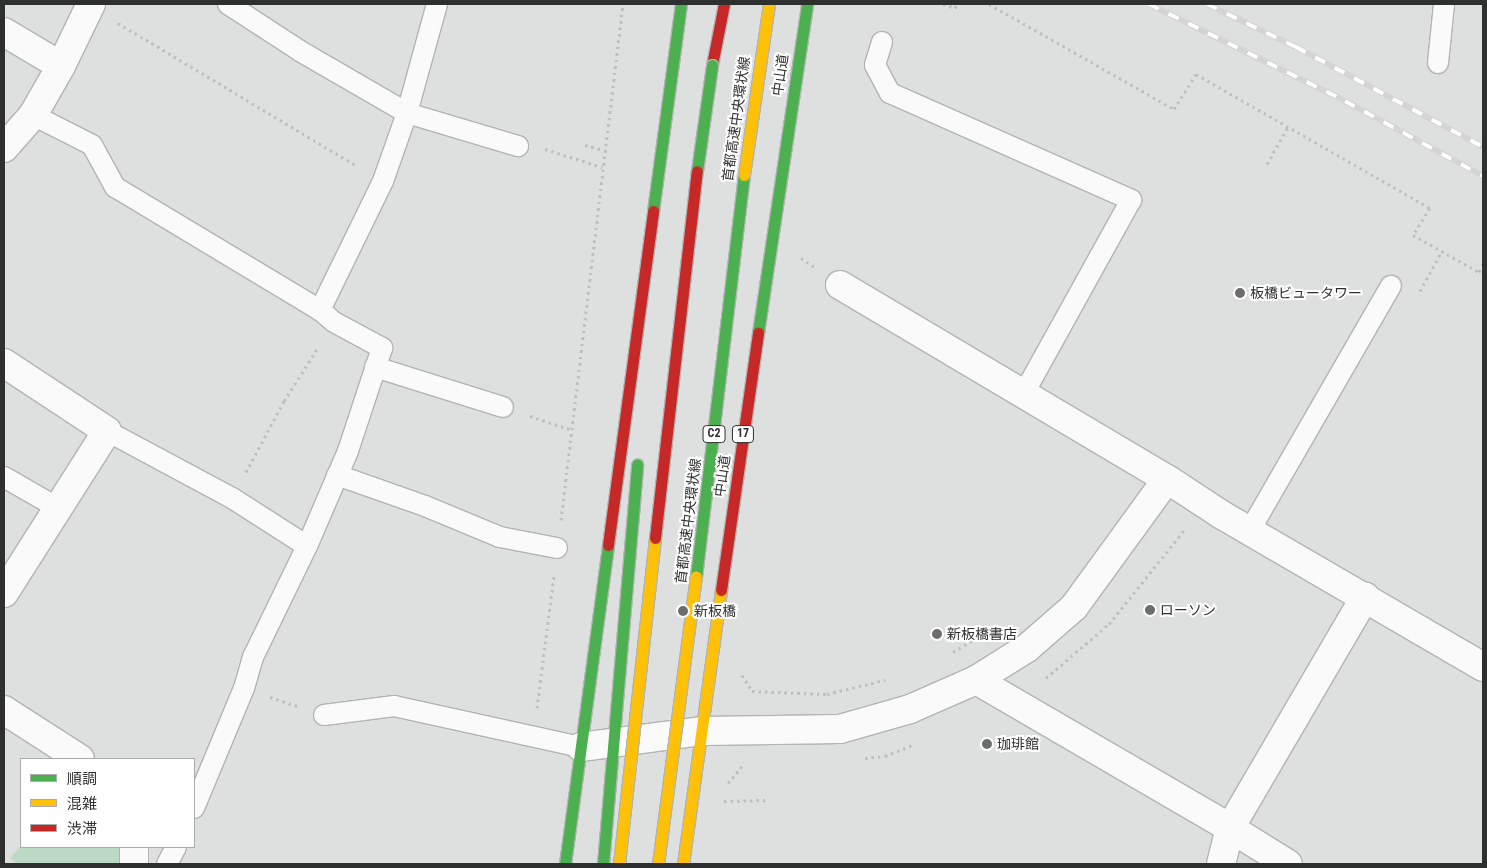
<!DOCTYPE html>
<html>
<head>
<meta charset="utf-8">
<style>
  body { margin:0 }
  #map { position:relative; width:1487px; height:868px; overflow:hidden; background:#dee0df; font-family:"Roboto Condensed","Noto Sans JP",sans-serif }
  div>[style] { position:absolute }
  .green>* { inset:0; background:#bbd9c5 }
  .path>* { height:3px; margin-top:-1.5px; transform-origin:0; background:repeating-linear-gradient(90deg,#bec0bf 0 2.5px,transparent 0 6.5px) }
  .roads { filter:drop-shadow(1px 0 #b2b4b3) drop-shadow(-1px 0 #b2b4b3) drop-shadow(0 1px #b2b4b3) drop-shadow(0 -1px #b2b4b3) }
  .lane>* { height:20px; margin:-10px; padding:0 10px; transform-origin:10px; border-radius:10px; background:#fafafa }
  .street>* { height:28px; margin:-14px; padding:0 14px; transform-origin:14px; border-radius:14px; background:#fafafa }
  .fast>* { height:11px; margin:-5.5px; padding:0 5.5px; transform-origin:5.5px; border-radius:5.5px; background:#4caf50 }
  .slow>* { height:11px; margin:-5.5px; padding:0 5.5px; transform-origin:5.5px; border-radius:5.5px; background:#ffc107 }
  .jam>* { height:11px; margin:-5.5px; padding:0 5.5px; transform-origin:5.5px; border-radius:5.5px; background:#c62828 }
  .rail>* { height:5.5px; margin-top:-2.75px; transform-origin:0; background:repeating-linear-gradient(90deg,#fff 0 11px,#d3d4d3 0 22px); box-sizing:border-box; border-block:1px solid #d3d4d3 }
  .bridges { filter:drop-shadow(1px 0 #b2b4b3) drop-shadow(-1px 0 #b2b4b3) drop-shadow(0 1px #b2b4b3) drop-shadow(0 -1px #b2b4b3) }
  .fast-bridge>* { height:11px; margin:-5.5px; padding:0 5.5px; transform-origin:5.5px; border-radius:5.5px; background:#4caf50 }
  .slow-bridge>* { height:11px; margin:-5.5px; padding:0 5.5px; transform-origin:5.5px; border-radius:5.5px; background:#ffc107 }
  .jam-bridge>* { height:11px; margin:-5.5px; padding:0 5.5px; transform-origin:5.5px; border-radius:5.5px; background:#c62828 }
  .dots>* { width:14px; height:14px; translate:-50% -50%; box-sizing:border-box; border:2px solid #fff; border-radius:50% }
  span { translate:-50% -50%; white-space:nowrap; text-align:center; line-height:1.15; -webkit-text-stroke:4px #fff; paint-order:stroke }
  .shield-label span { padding:1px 4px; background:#fff; border:1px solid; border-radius:4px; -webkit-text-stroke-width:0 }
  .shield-label { font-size:12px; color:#2e302f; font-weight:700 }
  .street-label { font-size:14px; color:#2e302f }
  .poi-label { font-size:14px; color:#2e302f }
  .left { translate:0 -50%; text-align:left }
  .frame { position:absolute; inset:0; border:5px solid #2e302f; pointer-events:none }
  .legend { position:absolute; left:20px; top:758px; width:175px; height:90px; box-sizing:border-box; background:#fff; border:1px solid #abacac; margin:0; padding:6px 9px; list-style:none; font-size:15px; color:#2e302f }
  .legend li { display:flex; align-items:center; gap:10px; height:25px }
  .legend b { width:25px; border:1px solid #abacac }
</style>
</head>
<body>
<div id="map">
  <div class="green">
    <div style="clip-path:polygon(21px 846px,120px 847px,120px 864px,17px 864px,10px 858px)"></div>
  </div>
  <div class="path">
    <div style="left:943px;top:4px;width:13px;rotate:18deg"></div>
    <div style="left:955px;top:8px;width:4px;rotate:-63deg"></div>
    <div style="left:989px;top:4px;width:213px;rotate:29.6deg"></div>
    <div style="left:1174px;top:109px;width:41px;rotate:-57.8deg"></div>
    <div style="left:1196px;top:74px;width:270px;rotate:29.8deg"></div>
    <div style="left:1430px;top:208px;width:32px;rotate:122deg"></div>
    <div style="left:1413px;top:235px;width:76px;rotate:29.3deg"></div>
    <div style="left:1479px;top:272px;width:9px;rotate:-63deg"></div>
    <div style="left:118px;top:23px;width:279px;rotate:30.9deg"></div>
    <div style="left:585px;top:145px;width:20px;rotate:15deg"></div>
    <div style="left:545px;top:149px;width:60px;rotate:17.5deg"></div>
    <div style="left:1267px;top:164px;width:43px;rotate:-60.4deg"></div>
    <div style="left:801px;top:258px;width:17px;rotate:33deg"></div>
    <div style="left:1420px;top:291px;width:46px;rotate:-61.2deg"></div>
    <div style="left:530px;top:416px;width:44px;rotate:18.4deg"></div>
    <div style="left:246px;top:472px;width:81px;rotate:-61.8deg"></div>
    <div style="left:284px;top:401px;width:65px;rotate:-57.5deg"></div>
    <div style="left:561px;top:520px;width:520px;rotate:-83.15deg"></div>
    <div style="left:953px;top:652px;width:43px;rotate:-30.7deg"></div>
    <div style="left:742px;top:675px;width:19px;rotate:58deg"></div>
    <div style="left:752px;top:691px;width:75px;rotate:2.3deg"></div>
    <div style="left:827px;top:694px;width:60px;rotate:-13.6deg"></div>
    <div style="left:1046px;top:678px;width:83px;rotate:-40.6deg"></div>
    <div style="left:1109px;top:624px;width:122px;rotate:-51.3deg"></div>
    <div style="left:270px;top:697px;width:29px;rotate:18deg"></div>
    <div style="left:537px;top:708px;width:134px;rotate:-82.7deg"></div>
    <div style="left:865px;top:758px;width:20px;rotate:-6deg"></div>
    <div style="left:885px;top:756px;width:31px;rotate:-22deg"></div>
    <div style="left:728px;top:783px;width:26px;rotate:-50deg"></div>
    <div style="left:724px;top:801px;width:44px;rotate:-1.3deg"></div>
  </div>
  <div class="roads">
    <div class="lane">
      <div style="left:228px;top:4px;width:86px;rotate:33.1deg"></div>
      <div style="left:300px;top:51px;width:124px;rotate:30.1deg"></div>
      <div style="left:407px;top:113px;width:72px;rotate:109.4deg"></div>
      <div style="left:383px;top:181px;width:144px;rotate:116deg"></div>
      <div style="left:437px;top:4px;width:113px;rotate:105.4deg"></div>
      <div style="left:407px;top:113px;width:116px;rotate:16.6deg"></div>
      <div style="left:882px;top:42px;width:24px;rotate:107deg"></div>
      <div style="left:875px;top:65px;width:32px;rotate:62deg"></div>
      <div style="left:890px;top:93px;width:264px;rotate:23.9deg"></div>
      <div style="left:1131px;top:200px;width:221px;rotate:119deg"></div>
      <div style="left:1438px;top:63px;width:59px;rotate:-84.2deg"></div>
      <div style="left:33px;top:115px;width:66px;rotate:27deg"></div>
      <div style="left:92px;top:145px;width:48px;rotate:61.3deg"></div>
      <div style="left:115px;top:187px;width:239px;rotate:31deg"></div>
      <div style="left:320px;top:310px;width:18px;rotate:41deg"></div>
      <div style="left:334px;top:322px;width:55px;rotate:28.4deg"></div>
      <div style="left:382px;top:348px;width:108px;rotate:108.3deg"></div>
      <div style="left:348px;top:451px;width:103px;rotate:113.3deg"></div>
      <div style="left:307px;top:546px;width:123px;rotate:115.9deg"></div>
      <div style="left:253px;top:657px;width:32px;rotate:106deg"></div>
      <div style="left:244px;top:688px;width:130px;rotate:112.6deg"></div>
      <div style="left:375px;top:367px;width:134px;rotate:17.4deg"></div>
      <div style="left:107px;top:431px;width:142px;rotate:28.2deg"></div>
      <div style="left:232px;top:498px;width:89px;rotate:32.6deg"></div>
      <div style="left:337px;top:475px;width:93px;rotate:19.4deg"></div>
      <div style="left:425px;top:506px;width:81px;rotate:22.5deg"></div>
      <div style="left:500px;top:537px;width:58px;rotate:10.9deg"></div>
      <div style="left:4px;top:477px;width:62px;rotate:29.9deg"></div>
      <div style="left:1250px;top:530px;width:282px;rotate:-60deg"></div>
      <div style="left:324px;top:715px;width:71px;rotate:-7.3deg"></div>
      <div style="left:394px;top:706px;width:191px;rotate:12.4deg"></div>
      <div style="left:167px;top:864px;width:19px;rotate:-62deg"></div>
    </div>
    <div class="street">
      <div style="left:4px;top:32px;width:66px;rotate:30.8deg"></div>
      <div style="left:4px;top:148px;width:44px;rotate:-48.7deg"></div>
      <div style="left:33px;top:115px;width:56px;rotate:-60.3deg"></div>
      <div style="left:61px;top:66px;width:69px;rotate:-64.2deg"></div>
      <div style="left:840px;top:285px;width:380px;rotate:30.7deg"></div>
      <div style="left:4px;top:363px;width:123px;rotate:33.4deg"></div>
      <div style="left:107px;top:431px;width:192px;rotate:122.4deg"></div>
      <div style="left:976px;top:680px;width:294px;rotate:30.2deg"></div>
      <div style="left:1230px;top:828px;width:68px;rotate:31.8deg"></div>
      <div style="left:4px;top:710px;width:90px;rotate:32.8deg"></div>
      <div style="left:581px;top:747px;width:123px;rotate:-7.5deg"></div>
      <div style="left:703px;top:731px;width:137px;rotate:-0.8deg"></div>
      <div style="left:840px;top:729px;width:73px;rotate:-15.9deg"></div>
      <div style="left:910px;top:709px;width:72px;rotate:-23.7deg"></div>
      <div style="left:976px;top:680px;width:60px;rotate:-32.1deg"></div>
      <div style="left:1027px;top:648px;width:62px;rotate:-41.1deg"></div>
      <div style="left:1074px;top:607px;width:158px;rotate:-54deg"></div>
      <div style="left:1167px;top:479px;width:66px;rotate:33.2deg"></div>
      <div style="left:1222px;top:515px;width:302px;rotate:30.2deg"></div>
      <div style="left:134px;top:847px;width:17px;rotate:90deg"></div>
      <div style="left:1221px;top:864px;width:37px;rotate:-76deg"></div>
      <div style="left:1230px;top:828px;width:268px;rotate:-59.7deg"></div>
    </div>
    <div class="fast">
      <div style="left:653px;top:211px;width:209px;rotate:-82.3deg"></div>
      <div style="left:758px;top:333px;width:333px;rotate:-81.5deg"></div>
      <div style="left:565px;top:864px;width:322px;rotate:-82.3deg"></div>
      <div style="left:603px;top:864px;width:401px;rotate:-85.1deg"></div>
    </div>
    <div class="slow">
      <div style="left:683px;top:864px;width:277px;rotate:-82.1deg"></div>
    </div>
    <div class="jam">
      <div style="left:712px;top:65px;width:62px;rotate:-78.9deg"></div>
      <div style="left:608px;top:545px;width:337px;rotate:-82.3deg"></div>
      <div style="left:721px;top:590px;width:260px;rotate:-81.8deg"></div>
    </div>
  </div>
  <div class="rail">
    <div style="left:1149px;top:4px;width:219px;rotate:26.3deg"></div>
    <div style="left:1345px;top:101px;width:157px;rotate:28.5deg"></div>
    <div style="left:1207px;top:4px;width:99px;rotate:25.8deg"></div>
    <div style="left:1296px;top:47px;width:212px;rotate:28.1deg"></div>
  </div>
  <div class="bridges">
    <div class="fast-bridge">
      <div style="left:697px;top:171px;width:107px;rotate:-81.9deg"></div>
      <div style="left:696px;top:577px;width:405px;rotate:-83.2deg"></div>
    </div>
    <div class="slow-bridge">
      <div style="left:744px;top:175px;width:173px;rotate:-81.7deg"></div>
      <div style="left:619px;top:864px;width:328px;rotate:-83.7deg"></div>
      <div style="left:658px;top:864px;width:290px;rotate:-82.5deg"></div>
    </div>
    <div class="jam-bridge">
      <div style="left:655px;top:538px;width:369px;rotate:-83.5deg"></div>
    </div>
  </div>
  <div class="dots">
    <div style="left:1240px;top:293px;background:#6c6e6d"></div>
    <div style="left:1150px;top:610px;background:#6c6e6d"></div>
    <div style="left:683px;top:611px;background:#6c6e6d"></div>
    <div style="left:937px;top:634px;background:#6c6e6d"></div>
    <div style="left:987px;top:744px;background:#6c6e6d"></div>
  </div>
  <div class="shield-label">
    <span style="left:714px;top:434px">C2</span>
    <span style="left:743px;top:434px">17</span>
  </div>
  <div class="street-label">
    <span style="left:780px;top:75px;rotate:-82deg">中山道</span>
    <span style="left:736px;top:119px;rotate:-82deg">首都高速中央環状線</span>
    <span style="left:722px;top:476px;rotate:-82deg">中山道</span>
    <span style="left:688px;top:521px;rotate:-83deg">首都高速中央環状線</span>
  </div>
  <div class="poi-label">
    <span class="left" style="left:1250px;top:293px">板橋ビュータワー</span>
    <span class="left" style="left:1160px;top:610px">ローソン</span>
    <span class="left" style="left:694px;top:611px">新板橋</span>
    <span class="left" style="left:947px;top:634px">新板橋書店</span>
    <span class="left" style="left:997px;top:744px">珈琲館</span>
  </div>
  <div class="frame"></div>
  <ul class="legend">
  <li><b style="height:6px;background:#4caf50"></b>順調</li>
  <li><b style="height:6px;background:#ffc107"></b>混雑</li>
  <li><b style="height:6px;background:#c62828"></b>渋滞</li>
  </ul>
</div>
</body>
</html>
